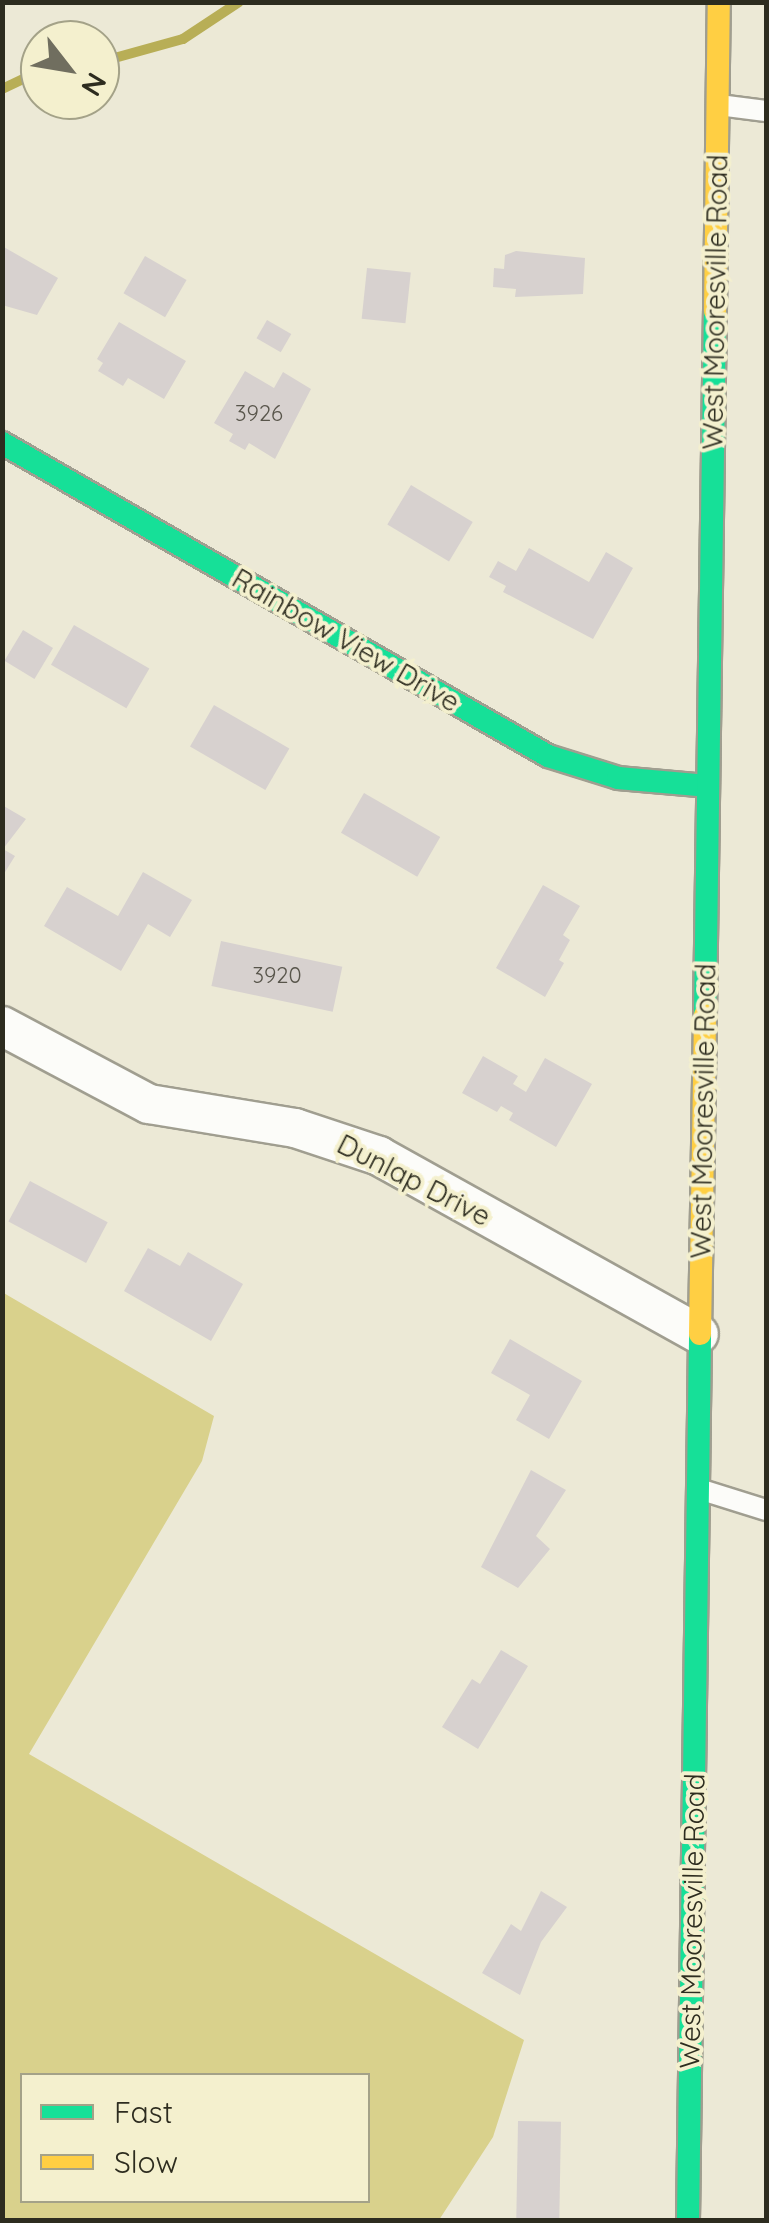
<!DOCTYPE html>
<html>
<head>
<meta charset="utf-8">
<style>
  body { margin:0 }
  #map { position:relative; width:769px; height:2223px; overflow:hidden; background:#ece9d6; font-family:Quicksand,sans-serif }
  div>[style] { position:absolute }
  .forest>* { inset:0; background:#d9d18c }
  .stream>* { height:10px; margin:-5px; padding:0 5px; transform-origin:5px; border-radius:5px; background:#b8ae56 }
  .building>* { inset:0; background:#d7d1cf; transform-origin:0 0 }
  .roads { filter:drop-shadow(2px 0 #a09e90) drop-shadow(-2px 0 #a09e90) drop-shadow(0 2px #a09e90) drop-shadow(0 -2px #a09e90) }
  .lane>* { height:20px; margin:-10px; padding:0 10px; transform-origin:10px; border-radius:10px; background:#fcfcf9 }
  .street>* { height:38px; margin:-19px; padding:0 19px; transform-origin:19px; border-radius:19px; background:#fcfcf9 }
  .fast>* { height:22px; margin:-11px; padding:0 11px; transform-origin:11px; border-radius:11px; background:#16e098 }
  .slow>* { height:22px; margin:-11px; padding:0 11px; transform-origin:11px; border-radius:11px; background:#ffcf43 }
  span { translate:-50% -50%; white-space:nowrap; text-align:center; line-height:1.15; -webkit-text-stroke:8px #f4f0ce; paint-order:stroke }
  .number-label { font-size:22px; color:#58554b }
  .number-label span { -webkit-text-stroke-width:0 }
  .street-label { font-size:28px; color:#2d2c1f }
  .frame { position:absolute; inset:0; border:5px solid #2d2c1f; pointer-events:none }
  .legend { position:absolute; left:20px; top:2073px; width:350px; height:130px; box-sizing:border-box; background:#f4f0ce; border:2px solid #a4a288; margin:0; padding:12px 18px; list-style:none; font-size:30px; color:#2d2c1f }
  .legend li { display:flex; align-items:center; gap:20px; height:50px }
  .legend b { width:50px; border:2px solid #a4a288 }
  .north { position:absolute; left:20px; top:20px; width:100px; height:100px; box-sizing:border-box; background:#f4f0ce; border:2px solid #a4a288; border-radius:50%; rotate:121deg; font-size:28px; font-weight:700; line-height:40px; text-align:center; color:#2d2c1f }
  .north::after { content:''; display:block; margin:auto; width:35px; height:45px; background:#706e5f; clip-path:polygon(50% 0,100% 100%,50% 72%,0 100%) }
</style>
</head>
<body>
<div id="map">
  <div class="forest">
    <div style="clip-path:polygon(evenodd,2px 1292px,214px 1416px,202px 1461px,29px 1754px,524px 2040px,493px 2137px,439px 2220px,3px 2220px,2px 1292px,22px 2076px,368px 2076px,368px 2200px,22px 2200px,22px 2076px)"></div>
  </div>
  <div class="stream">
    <div style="left:100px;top:62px;width:86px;rotate:-15.5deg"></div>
    <div style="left:183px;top:39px;width:67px;rotate:-33.5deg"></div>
    <div style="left:2px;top:89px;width:42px;rotate:-25.3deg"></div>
  </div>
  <div class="building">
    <div style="clip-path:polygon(2px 246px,58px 278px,37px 315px,2px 305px)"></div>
    <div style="clip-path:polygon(516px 251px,585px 258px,583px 294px,515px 297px,516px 289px,493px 287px,494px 268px,504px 269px,505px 255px)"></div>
    <div style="left:145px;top:256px;width:48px;height:43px;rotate:30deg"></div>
    <div style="left:367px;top:268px;width:44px;height:51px;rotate:6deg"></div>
    <div style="left:267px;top:320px;width:28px;height:21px;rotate:30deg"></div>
    <div style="clip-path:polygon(119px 322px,186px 361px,164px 399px,128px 378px,123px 386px,98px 371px,103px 363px,97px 359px)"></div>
    <div style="clip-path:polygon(245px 371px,274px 388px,283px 372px,311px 389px,275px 459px,249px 443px,245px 450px,229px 441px,233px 434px,214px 423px)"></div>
    <div style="left:411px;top:485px;width:72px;height:46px;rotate:31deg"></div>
    <div style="clip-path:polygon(529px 548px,589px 582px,606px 552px,633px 568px,593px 639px,503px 592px,506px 586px,489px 577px,498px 561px,516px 571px)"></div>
    <div style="left:74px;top:625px;width:87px;height:46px;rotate:30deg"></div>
    <div style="left:23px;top:630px;width:35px;height:36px;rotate:31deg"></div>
    <div style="left:214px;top:705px;width:87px;height:48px;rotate:30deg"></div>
    <div style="left:364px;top:793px;width:88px;height:46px;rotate:30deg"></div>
    <div style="clip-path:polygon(2px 805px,26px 819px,3px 849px,15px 856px,2px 877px)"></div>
    <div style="clip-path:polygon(143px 872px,192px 900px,170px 937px,148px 924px,121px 971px,44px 926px,67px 887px,118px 916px)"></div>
    <div style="clip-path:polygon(543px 885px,580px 906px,563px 935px,570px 940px,559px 960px,564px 963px,545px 997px,496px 968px)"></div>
    <div style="left:221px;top:941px;width:124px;height:46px;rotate:12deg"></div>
    <div style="clip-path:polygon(483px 1056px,518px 1076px,513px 1084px,526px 1092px,545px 1058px,592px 1084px,556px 1147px,509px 1120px,513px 1113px,501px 1106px,497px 1112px,462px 1093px)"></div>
    <div style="left:30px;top:1181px;width:88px;height:46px;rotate:28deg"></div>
    <div style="clip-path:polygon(148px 1248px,180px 1266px,188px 1252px,243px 1284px,211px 1341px,124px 1291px)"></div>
    <div style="clip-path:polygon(510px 1339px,582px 1381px,549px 1439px,516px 1420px,530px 1395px,491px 1373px)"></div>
    <div style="clip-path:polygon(531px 1470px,566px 1490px,536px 1536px,550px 1549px,518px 1588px,481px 1567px)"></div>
    <div style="clip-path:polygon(501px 1650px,528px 1666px,478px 1749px,442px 1727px,472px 1679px,480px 1684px)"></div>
    <div style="clip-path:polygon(541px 1891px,567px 1907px,541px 1942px,520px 1995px,482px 1973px,511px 1924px,521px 1931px)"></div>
    <div style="left:518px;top:2121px;width:43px;height:99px;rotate:1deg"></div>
  </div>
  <div class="roads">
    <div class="lane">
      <div style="left:719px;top:105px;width:47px;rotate:7.3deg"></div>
      <div style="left:702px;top:1490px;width:67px;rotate:17.4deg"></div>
    </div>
    <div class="street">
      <div style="left:2px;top:1026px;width:166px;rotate:28deg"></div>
      <div style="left:149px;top:1104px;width:148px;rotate:9.3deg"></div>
      <div style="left:295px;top:1128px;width:89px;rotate:18.4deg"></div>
      <div style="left:379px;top:1156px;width:366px;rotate:29.1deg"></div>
    </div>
    <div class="fast">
      <div style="left:2px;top:443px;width:629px;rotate:29.82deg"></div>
      <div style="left:548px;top:756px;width:73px;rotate:17.4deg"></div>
      <div style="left:618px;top:778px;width:89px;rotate:5.1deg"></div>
      <div style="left:705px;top:1015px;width:704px;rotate:-89.19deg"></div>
      <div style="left:688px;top:2220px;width:886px;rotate:-89.22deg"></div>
    </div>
    <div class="slow">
      <div style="left:715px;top:311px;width:309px;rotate:-89.3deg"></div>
      <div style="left:700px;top:1334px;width:319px;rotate:-89.1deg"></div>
    </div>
  </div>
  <div class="number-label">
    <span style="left:259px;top:414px">3926</span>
    <span style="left:277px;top:976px">3920</span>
  </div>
  <div class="street-label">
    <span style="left:715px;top:302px;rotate:-89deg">West Mooresville Road</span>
    <span style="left:346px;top:640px;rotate:30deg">Rainbow View Drive</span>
    <span style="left:703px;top:1111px;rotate:-89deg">West Mooresville Road</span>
    <span style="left:414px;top:1180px;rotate:27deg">Dunlap Drive</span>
    <span style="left:692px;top:1921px;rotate:-89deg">West Mooresville Road</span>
  </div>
  <div class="frame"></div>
  <ul class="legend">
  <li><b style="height:12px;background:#16e098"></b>Fast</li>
  <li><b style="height:12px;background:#ffcf43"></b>Slow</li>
  </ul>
  <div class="north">N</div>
</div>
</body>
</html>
